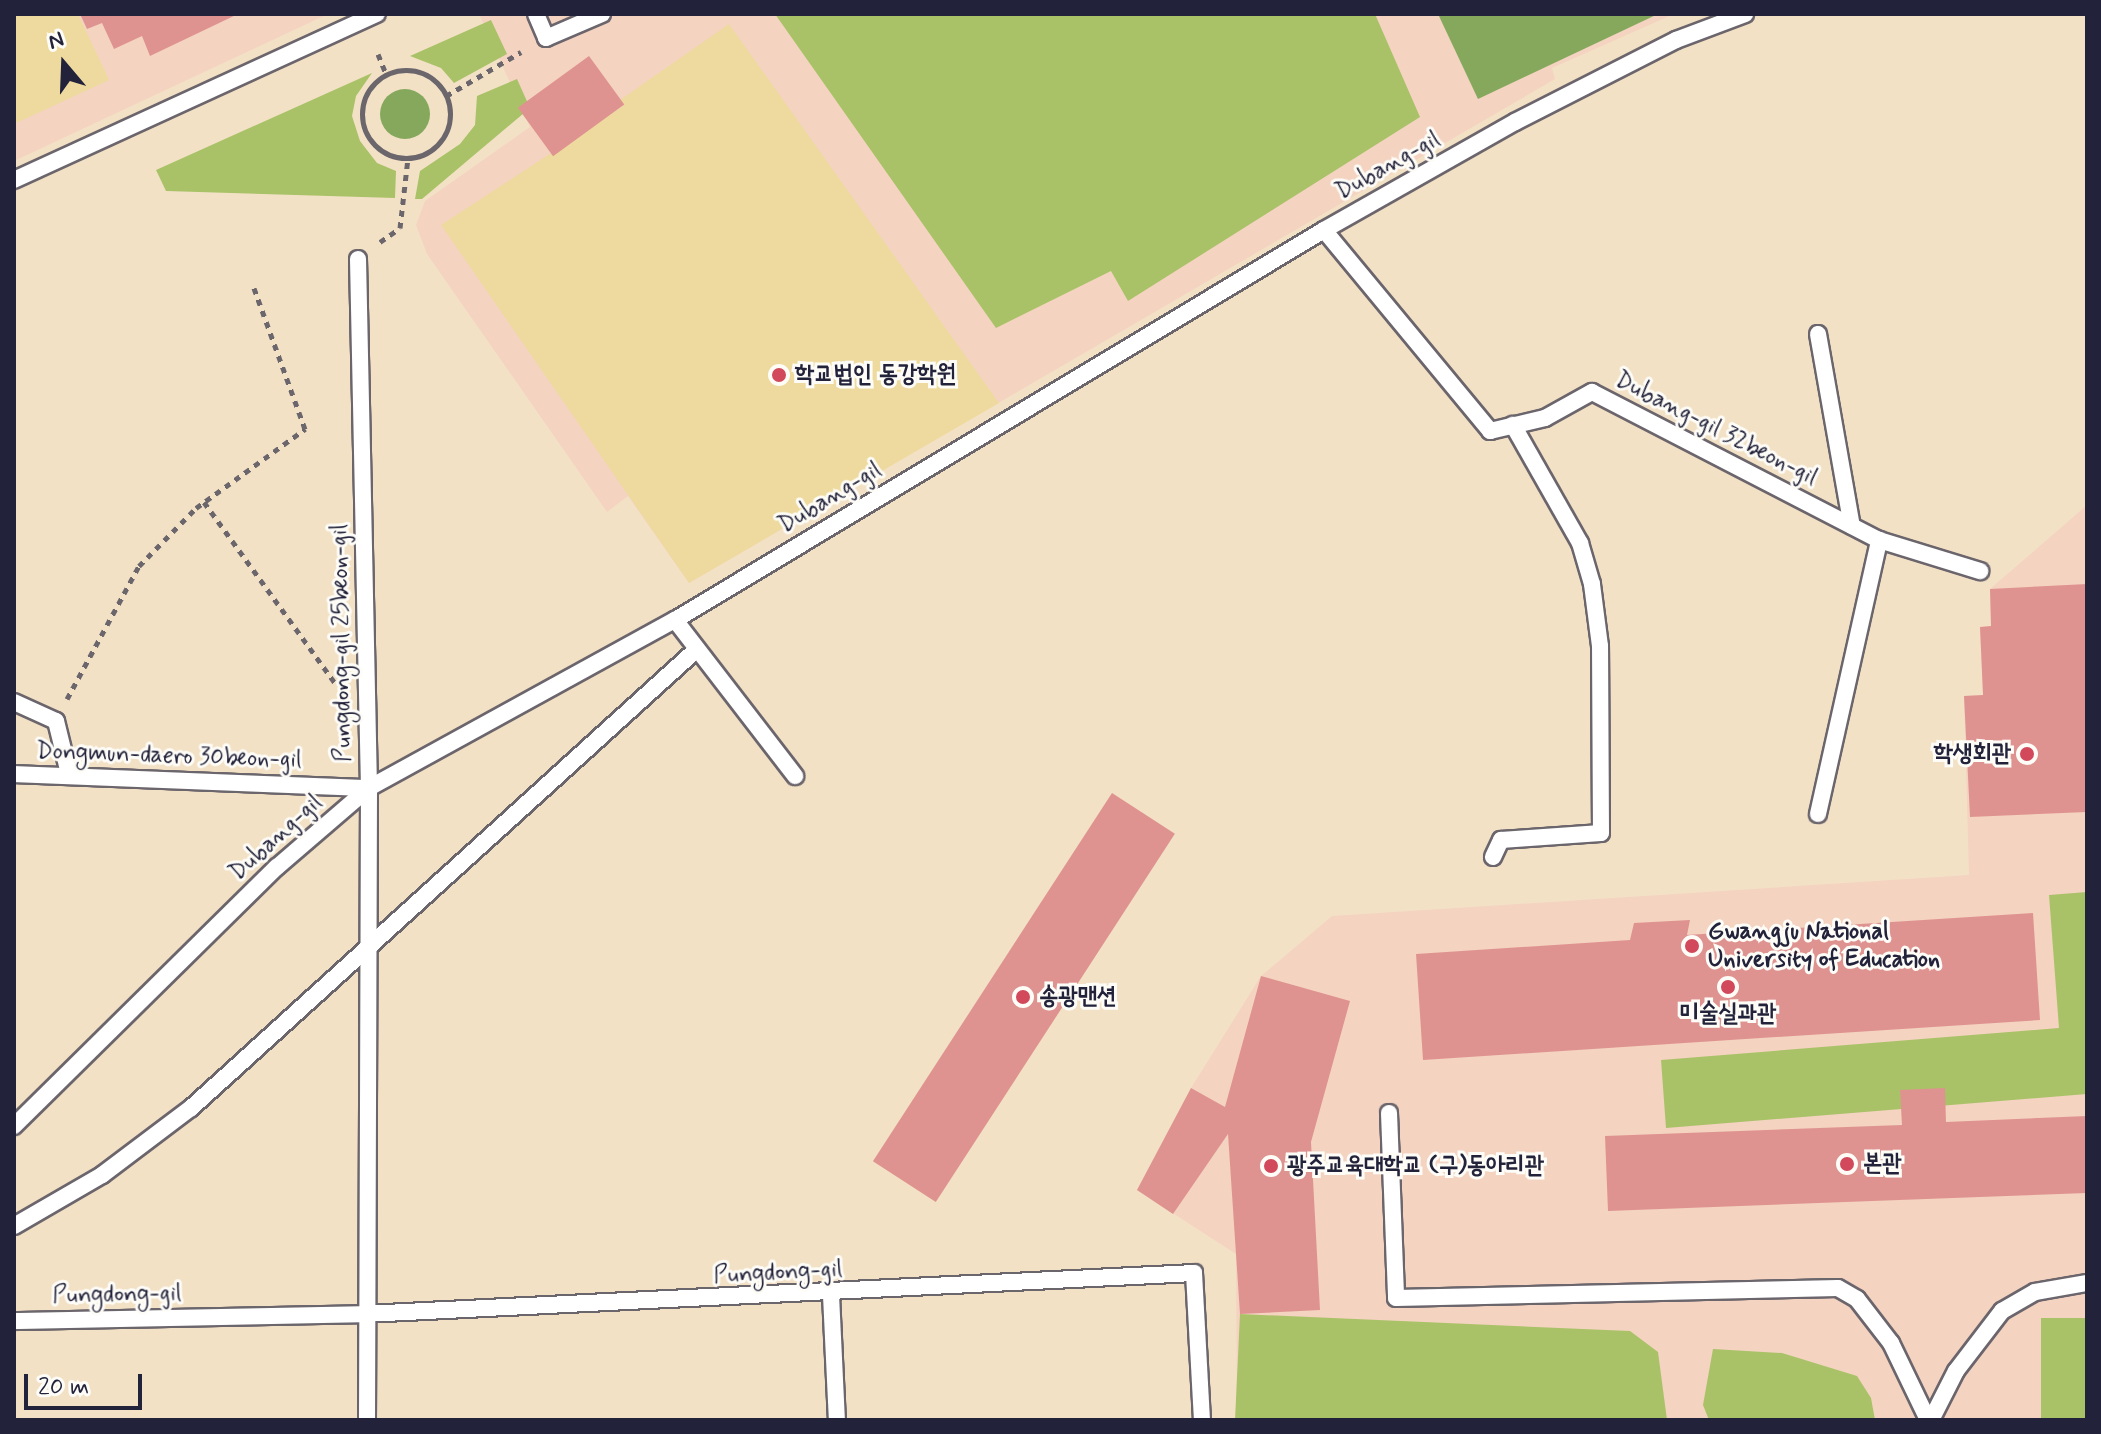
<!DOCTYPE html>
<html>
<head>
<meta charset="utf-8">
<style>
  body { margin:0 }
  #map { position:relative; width:2101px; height:1434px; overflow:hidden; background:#f3e1c6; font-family:Mynerve,"Poor Story",sans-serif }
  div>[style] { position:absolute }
  .built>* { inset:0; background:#f4d3c1 }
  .green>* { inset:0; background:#a9c267; transform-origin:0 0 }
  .forest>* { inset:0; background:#86a85c }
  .round { border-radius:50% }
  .sand>* { inset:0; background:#eeda9e }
  .building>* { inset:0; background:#df9390; transform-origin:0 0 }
  .path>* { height:5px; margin-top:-2.5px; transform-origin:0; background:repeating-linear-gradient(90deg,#6b656c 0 6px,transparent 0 12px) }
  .path>.ring { margin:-2.5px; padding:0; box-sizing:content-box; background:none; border:5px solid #6b656c; border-radius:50% }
  .roads { filter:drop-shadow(2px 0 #6b656c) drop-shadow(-2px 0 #6b656c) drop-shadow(0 2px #6b656c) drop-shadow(0 -2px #6b656c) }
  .lane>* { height:16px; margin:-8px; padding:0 8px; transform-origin:8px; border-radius:8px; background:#fff }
  .dots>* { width:22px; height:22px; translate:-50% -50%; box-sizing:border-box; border:4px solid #fdfcf7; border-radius:50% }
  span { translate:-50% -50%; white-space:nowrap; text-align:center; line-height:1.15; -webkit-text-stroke:6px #fdfcf7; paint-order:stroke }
  .street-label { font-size:24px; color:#22223b }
  .poi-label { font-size:24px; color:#22223b; font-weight:700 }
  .left { translate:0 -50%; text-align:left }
  .right { translate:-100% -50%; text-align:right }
  .frame { position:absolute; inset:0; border:16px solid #22223b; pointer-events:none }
  .north { position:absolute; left:24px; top:24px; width:80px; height:80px; -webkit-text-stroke:6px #fdfcf7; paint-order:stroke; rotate:341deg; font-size:22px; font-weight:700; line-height:32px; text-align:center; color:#22223b }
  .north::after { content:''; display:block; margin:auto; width:28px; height:36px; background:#22223b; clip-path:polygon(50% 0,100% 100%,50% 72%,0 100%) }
  .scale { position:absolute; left:24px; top:1374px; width:118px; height:36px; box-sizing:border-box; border:4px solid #22223b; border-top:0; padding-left:10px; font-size:24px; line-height:28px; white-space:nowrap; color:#22223b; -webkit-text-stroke:6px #fdfcf7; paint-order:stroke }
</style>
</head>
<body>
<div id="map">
  <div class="built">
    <div style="clip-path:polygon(14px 14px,328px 14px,14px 161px)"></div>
    <div style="clip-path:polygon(479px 14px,1674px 14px,1552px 68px,1555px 79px,689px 583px,628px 496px,607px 512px,427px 254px,416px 225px,425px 201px,530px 127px)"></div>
    <div style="clip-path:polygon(2087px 505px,2087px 1420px,1237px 1420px,1236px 1254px,1137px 1190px,1191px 1088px,1261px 976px,1332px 916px,1969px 875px,1964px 696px,1983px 695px,1980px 627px,1991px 626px,1990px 589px)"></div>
  </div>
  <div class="green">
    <div style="clip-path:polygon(775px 14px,1375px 14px,1420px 117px,1128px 301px,1111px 271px,996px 328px)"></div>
    <div style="clip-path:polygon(491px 20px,507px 54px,454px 83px,441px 68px,410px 56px)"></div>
    <div style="clip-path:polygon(372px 73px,356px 96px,352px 116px,360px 141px,377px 163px,396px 171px,395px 198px,166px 191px,156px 170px)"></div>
    <div style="clip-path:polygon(517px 79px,530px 108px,422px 199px,415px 199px,420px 171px,460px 144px,475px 125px,477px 96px)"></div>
    <div style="clip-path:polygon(2087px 892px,2087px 1094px,1666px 1128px,1661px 1060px,2059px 1028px,2049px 895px)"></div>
    <div style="clip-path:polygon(1240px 1314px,1630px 1331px,1658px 1352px,1667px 1420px,1235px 1420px)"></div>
    <div style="left:2087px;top:1318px;width:102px;height:46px;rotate:90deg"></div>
    <div style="clip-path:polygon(1713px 1349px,1782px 1353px,1857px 1376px,1871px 1398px,1875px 1420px,1709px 1420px,1703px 1405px)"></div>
  </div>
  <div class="forest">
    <div style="clip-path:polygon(1438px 14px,1658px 14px,1478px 99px)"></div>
    <div class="round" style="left:380px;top:89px;width:50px;height:50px"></div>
  </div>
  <div class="sand">
    <div style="clip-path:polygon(14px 14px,78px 14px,109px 80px,14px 124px)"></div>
    <div style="clip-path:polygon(729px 24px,999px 403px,689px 583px,441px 225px,623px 106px,620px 100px)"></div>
  </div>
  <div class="building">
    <div style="clip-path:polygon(80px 14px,238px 14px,150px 56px,142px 36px,114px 49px,102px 23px,87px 29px)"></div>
    <div style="left:589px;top:56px;width:60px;height:88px;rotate:54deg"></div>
    <div style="clip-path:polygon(2087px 584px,2087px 812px,1970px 817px,1964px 696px,1983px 695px,1980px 627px,1991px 626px,1990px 589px)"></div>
    <div style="left:1112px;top:793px;width:75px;height:439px;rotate:33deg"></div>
    <div style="clip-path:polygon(2033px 913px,2040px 1020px,1423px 1060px,1416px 954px,1630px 940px,1634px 923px,1690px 920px,1687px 935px)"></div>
    <div style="clip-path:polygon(1261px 976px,1350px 1001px,1311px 1142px,1320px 1310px,1240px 1314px,1228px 1134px,1173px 1214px,1137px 1190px,1191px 1088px,1225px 1107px)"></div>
    <div style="clip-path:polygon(1945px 1088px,1946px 1122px,2087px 1116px,2087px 1193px,1608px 1211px,1605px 1136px,1902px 1125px,1900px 1090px)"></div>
  </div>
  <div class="path">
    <div style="left:378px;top:54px;width:22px;rotate:68deg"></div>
    <div class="ring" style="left:362px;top:70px;width:83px;height:83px"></div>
    <div style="left:446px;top:96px;width:87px;rotate:-30.4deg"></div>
    <div style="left:380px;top:242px;width:24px;rotate:-35deg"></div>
    <div style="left:400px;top:228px;width:70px;rotate:-83.5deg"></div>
    <div style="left:204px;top:502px;width:227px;rotate:54.1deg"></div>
    <div style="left:67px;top:699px;width:151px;rotate:-61.6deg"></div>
    <div style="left:139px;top:566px;width:81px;rotate:-45.5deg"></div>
    <div style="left:196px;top:508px;width:135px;rotate:-35.9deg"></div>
    <div style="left:305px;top:429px;width:150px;rotate:-109.9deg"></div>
  </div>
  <div class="roads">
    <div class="lane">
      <div style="left:536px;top:14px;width:26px;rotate:67deg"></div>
      <div style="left:546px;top:38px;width:61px;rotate:-23.2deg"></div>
      <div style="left:14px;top:180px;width:399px;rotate:-24.6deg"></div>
      <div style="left:1324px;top:230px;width:261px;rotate:50.4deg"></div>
      <div style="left:1490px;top:431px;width:57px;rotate:-13.3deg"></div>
      <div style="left:1545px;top:418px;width:54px;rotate:-29deg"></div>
      <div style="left:1592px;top:392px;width:323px;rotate:27.3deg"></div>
      <div style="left:1879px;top:540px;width:106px;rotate:17.1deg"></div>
      <div style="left:358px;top:259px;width:529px;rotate:88.81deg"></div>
      <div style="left:369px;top:788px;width:632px;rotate:90.18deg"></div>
      <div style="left:1818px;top:334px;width:195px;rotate:80deg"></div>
      <div style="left:675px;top:620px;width:197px;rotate:52.4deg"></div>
      <div style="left:14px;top:702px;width:46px;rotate:24.3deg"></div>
      <div style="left:56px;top:721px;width:55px;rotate:76.2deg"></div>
      <div style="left:14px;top:774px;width:355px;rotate:2.3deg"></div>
      <div style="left:1818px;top:814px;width:281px;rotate:-77.4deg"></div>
      <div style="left:1493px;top:857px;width:19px;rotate:-65deg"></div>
      <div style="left:1501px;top:840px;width:100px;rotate:-4deg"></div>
      <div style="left:1601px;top:833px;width:187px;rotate:-90.3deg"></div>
      <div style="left:1600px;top:646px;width:63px;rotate:-97.4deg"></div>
      <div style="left:1592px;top:584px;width:43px;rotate:-106.3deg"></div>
      <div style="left:1580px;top:543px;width:136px;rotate:-119.6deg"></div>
      <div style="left:1389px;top:1113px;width:185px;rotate:87.8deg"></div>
      <div style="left:1396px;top:1298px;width:442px;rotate:-1.3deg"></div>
      <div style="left:1838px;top:1288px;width:22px;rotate:30deg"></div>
      <div style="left:1857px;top:1299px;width:56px;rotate:52.3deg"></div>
      <div style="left:1891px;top:1343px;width:85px;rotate:64.3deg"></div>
      <div style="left:14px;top:1126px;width:369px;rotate:-44.6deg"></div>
      <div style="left:277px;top:867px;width:121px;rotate:-40.7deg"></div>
      <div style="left:369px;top:788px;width:349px;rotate:-28.8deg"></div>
      <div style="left:675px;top:620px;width:757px;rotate:-31deg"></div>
      <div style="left:1324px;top:230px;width:219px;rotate:-29.5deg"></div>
      <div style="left:1515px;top:122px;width:181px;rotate:-27deg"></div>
      <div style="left:1676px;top:40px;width:74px;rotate:-20.6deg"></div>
      <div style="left:14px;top:1226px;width:102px;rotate:-30.1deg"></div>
      <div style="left:102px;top:1175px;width:111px;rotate:-37deg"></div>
      <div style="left:191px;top:1108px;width:683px;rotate:-42.21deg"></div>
      <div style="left:831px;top:1295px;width:125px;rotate:87.3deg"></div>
      <div style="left:14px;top:1321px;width:351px;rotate:-1.1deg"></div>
      <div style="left:365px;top:1314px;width:830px;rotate:-2.83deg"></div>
      <div style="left:1194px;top:1273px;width:147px;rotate:86.9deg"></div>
      <div style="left:1931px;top:1420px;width:55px;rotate:-63deg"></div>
      <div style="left:1956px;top:1371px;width:76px;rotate:-52.5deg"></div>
      <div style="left:2002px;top:1311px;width:38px;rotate:-30deg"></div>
      <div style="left:2035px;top:1292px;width:53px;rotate:-9.8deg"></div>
    </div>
  </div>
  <div class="dots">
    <div style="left:779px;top:375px;background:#d1495b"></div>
    <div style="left:2027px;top:754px;background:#d1495b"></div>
    <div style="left:1692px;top:946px;background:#d1495b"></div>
    <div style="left:1728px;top:987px;background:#d1495b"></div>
    <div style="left:1023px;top:997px;background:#d1495b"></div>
    <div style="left:1847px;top:1164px;background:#d1495b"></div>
    <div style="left:1271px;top:1166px;background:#d1495b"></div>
  </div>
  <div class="street-label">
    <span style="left:1388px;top:166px;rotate:-29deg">Dubang-gil</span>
    <span style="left:1716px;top:429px;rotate:27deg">Dubang-gil 32beon-gil</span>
    <span style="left:830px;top:498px;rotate:-31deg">Dubang-gil</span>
    <span style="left:342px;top:643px;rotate:-91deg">Pungdong-gil 25beon-gil</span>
    <span style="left:169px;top:756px;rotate:2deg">Dongmun-daero 30beon-gil</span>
    <span style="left:276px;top:838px;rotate:-42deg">Dubang-gil</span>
    <span style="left:778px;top:1273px;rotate:-3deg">Pungdong-gil</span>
    <span style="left:117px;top:1295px;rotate:-1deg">Pungdong-gil</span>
  </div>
  <div class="poi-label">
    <span class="left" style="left:795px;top:375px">학교법인 동강학원</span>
    <span class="right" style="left:2011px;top:754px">학생회관</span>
    <span class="left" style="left:1708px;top:946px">Gwangju National<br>University of Education</span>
    <span class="left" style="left:1039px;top:997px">송광맨션</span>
    <span style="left:1728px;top:1014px">미술실과관</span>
    <span class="left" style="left:1863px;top:1164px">본관</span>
    <span class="left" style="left:1287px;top:1166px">광주교육대학교 (구)동아리관</span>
  </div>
  <div class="frame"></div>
  <div class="north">N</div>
  <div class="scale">20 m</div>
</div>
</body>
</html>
